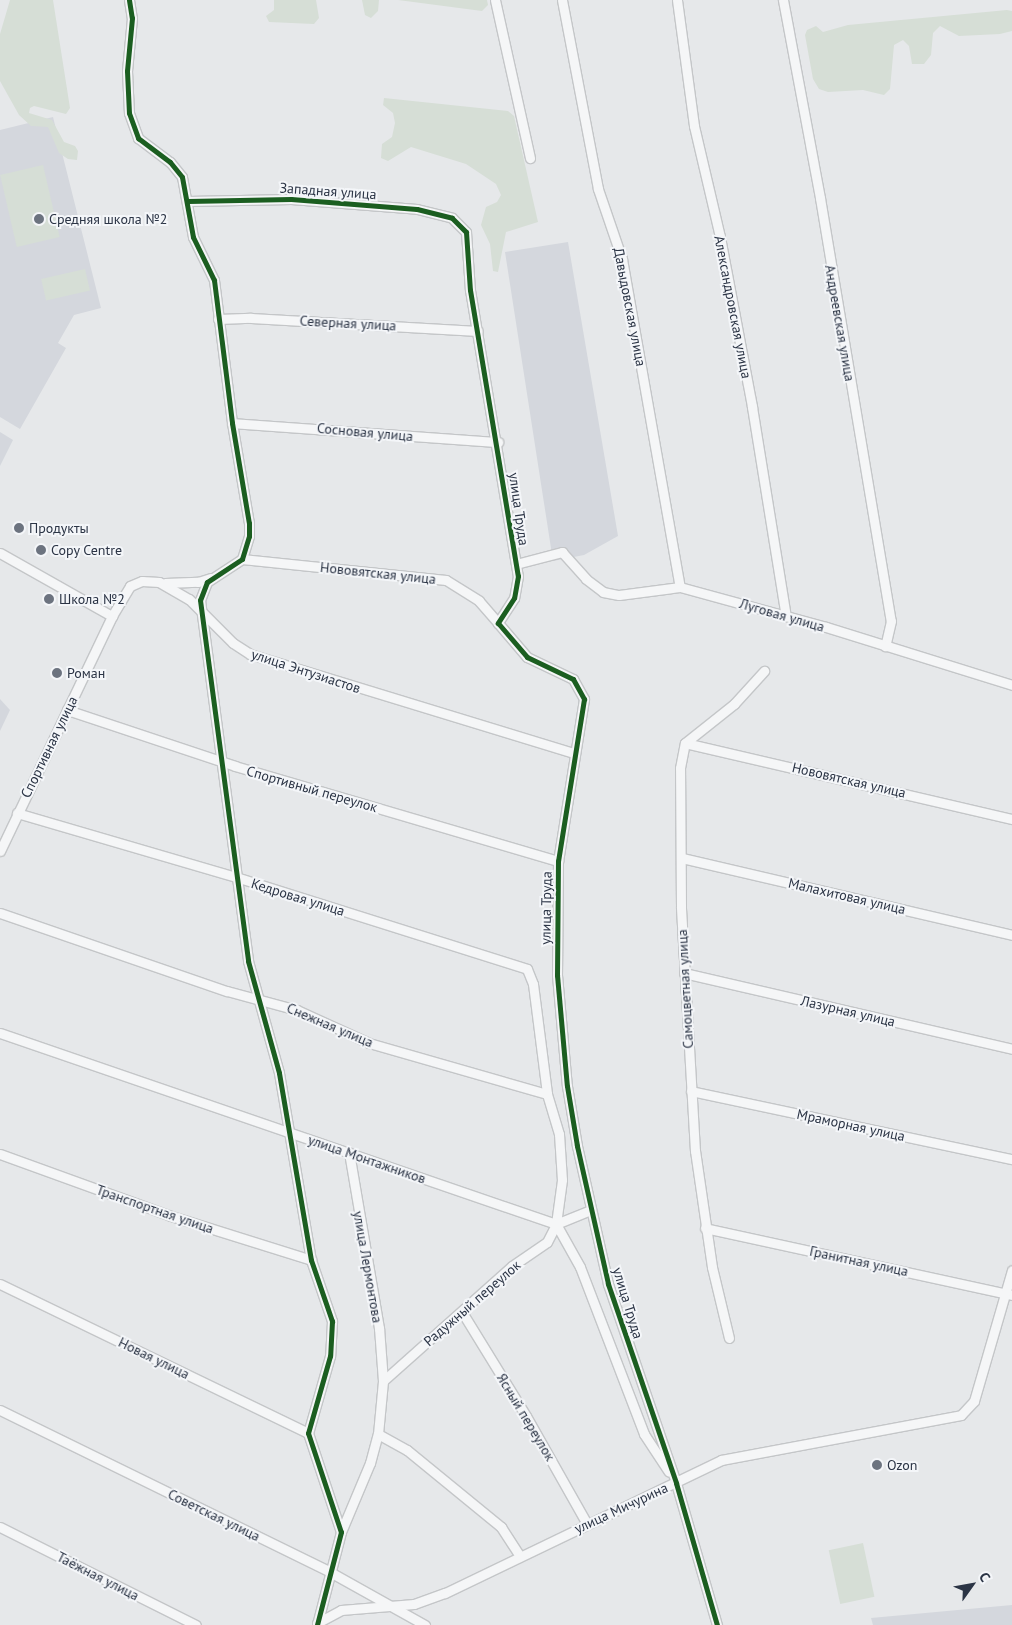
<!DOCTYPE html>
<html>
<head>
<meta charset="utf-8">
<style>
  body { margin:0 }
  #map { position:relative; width:1012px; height:1625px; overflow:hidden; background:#e6e8ea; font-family:"PT Sans",sans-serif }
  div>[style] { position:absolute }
  .built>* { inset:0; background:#d4d7dd }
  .green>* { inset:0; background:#d6ded6; transform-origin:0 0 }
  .roads { filter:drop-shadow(1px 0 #c4c6c8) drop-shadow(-1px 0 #c4c6c8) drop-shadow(0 1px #c4c6c8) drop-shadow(0 -1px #c4c6c8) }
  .street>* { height:9px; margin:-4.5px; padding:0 4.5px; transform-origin:4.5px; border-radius:4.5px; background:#f5f6f7 }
  .cycleway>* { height:5px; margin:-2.5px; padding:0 2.5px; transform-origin:2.5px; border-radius:2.5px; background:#1b5e20 }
  .dots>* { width:14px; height:14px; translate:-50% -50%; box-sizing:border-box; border:2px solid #f4f6f9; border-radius:50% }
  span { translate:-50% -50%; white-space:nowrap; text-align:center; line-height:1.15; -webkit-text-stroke:4px #f4f6f9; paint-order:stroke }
  .street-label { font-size:14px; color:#2b3445 }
  .poi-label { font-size:14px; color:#2b3445 }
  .left { translate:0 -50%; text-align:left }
  .north { position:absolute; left:947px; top:1560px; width:50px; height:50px; -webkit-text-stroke:4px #f4f6f9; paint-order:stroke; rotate:58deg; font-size:14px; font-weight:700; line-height:20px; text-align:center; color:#2b3445 }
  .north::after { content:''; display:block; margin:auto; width:18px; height:22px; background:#2b3445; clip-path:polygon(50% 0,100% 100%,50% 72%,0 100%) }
</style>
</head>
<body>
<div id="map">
  <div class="built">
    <div style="clip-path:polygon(53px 117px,101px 308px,74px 315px,58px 343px,66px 348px,20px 429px,0 417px,0 130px)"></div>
    <div style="clip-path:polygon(568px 242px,618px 536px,584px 555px,553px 561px,505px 252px)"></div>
    <div style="clip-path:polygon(0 432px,13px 440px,0 466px)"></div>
    <div style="clip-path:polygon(0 699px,10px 710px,0 731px)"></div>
    <div style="clip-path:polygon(1012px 1605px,1012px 1625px,873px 1625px,871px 1618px)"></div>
  </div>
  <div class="green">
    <div style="clip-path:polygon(10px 0,53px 0,70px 108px,66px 114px,34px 106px,30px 108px,29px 113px,52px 120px,64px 142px,75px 146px,78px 151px,77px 160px,68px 159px,59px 153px,48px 127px,31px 126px,19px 115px,0 81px,0 34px)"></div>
    <div style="clip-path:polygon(274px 0,316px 0,319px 18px,314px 24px,269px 22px,266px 16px,274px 10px)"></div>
    <div style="clip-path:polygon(362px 0,379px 0,378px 11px,371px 18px,365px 15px)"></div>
    <div style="clip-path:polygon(398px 0,487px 0,488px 5px,482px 11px)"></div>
    <div style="clip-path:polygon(1007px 10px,1012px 11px,1012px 31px,1000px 34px,959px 36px,940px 26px,933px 33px,931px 55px,924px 64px,912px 64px,909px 46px,903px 40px,894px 45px,890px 89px,884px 95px,863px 90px,828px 92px,819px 89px,813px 79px,805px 35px,807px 30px,816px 26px,823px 32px,848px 25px)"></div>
    <div style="clip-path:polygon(384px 98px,508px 111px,514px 116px,538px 222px,506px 232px,498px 272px,493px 271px,490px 244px,481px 225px,486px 207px,497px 202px,501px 195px,496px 184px,466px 164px,411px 147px,388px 161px,381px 158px,382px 144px,392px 137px,395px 123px,393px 113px,383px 105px)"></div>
    <div style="left:43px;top:165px;width:74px;height:44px;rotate:77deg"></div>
    <div style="left:85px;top:269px;width:22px;height:45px;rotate:77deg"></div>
    <div style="left:863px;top:1543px;width:55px;height:35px;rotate:78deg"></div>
  </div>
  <div class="roads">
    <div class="street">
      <div style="left:129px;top:0;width:18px;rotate:81deg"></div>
      <div style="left:132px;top:18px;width:53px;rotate:95.4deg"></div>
      <div style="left:127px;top:71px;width:42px;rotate:87.3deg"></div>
      <div style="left:129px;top:113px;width:27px;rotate:70deg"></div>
      <div style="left:138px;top:138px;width:40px;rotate:37deg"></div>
      <div style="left:170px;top:162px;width:19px;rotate:51deg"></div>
      <div style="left:182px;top:177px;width:61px;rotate:79.6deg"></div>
      <div style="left:193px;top:237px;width:48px;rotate:64deg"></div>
      <div style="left:214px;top:280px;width:144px;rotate:82.8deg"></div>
      <div style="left:232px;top:423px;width:101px;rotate:80.4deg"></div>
      <div style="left:249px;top:523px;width:13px;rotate:90deg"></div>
      <div style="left:249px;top:536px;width:24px;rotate:107deg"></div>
      <div style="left:242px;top:559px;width:42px;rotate:146.7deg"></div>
      <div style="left:207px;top:582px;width:19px;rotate:111deg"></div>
      <div style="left:200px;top:600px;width:364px;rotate:82.4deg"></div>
      <div style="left:248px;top:961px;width:116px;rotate:74.5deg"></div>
      <div style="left:279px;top:1073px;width:190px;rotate:80.3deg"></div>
      <div style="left:311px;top:1260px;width:65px;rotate:71deg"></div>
      <div style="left:332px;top:1321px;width:35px;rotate:93deg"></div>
      <div style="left:330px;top:1356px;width:80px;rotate:105.9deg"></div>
      <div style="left:308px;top:1433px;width:104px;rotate:71.6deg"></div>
      <div style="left:341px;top:1532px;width:96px;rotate:104.5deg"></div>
      <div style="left:495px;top:0;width:162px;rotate:77.5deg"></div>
      <div style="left:562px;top:0;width:192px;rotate:79.2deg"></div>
      <div style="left:598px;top:189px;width:74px;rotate:71.1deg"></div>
      <div style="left:622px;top:259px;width:333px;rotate:80deg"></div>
      <div style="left:677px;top:0;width:127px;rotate:82.3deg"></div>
      <div style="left:694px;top:126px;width:114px;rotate:76.8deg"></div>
      <div style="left:720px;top:237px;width:173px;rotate:79.3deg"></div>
      <div style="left:752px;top:407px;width:212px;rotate:80.8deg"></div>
      <div style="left:783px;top:0;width:201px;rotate:79.4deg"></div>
      <div style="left:820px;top:198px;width:429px;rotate:80.5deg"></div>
      <div style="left:891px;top:621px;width:26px;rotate:103deg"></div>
      <div style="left:188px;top:201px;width:103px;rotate:-1.1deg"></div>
      <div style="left:291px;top:199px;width:126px;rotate:4.5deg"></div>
      <div style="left:417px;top:209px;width:36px;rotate:14deg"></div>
      <div style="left:452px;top:218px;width:20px;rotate:45deg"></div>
      <div style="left:466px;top:232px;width:58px;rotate:86.1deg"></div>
      <div style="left:470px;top:290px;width:290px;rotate:80.5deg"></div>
      <div style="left:518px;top:576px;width:22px;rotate:100deg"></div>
      <div style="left:514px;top:598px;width:30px;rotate:123deg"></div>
      <div style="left:498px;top:623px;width:45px;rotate:49.5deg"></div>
      <div style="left:527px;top:657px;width:51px;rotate:25.6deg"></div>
      <div style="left:573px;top:679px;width:23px;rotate:61deg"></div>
      <div style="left:584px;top:699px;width:164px;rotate:99.1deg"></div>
      <div style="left:558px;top:861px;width:114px;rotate:90.5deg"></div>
      <div style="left:557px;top:975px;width:111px;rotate:84.9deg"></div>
      <div style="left:567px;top:1086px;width:61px;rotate:80.5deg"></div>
      <div style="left:577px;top:1146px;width:141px;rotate:77.3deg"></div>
      <div style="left:608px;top:1284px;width:210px;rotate:71.1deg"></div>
      <div style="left:676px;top:1483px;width:148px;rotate:73.9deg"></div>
      <div style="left:218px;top:319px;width:33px;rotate:-2deg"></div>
      <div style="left:251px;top:318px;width:227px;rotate:3.3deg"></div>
      <div style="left:232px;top:423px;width:267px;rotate:4.1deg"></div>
      <div style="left:0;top:553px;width:129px;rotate:29.4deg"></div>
      <div style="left:112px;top:616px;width:35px;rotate:-59deg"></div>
      <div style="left:130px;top:586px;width:13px;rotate:-23deg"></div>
      <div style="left:142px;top:581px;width:17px;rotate:3deg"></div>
      <div style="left:159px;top:582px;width:34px;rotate:30deg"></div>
      <div style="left:189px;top:599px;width:62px;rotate:45deg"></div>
      <div style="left:233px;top:643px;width:20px;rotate:33deg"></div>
      <div style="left:250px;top:654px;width:339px;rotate:17deg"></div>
      <div style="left:242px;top:559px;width:205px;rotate:5.9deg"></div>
      <div style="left:446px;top:580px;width:39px;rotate:32deg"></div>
      <div style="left:479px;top:601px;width:29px;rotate:49deg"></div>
      <div style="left:516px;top:564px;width:48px;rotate:-14.6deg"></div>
      <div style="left:562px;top:552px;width:36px;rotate:48deg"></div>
      <div style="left:586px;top:579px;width:21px;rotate:37deg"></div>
      <div style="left:603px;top:592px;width:16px;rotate:11deg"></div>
      <div style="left:619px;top:595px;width:62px;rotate:-7.5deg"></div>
      <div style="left:680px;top:587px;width:151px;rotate:15.3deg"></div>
      <div style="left:826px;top:627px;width:195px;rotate:17.3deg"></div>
      <div style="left:165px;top:583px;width:33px;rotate:-2deg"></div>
      <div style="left:198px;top:582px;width:14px;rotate:-17deg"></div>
      <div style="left:67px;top:710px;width:177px;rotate:18.4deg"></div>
      <div style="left:235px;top:766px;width:337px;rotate:16.4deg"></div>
      <div style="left:685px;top:743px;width:336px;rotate:13.1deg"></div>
      <div style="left:17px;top:813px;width:228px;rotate:16.3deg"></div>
      <div style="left:236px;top:877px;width:305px;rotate:17.5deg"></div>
      <div style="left:527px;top:969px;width:16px;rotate:68deg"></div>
      <div style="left:533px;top:984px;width:111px;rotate:82.7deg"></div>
      <div style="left:547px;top:1094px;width:42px;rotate:73.3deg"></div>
      <div style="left:559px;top:1134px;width:46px;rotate:86.3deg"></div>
      <div style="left:562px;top:1180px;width:44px;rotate:97.8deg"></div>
      <div style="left:556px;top:1224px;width:49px;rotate:60.8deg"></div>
      <div style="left:580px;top:1267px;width:179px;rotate:69deg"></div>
      <div style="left:644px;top:1434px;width:45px;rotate:56.7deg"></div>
      <div style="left:0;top:851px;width:260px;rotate:-64.5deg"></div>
      <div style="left:682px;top:858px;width:339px;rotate:13.1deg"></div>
      <div style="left:0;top:913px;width:240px;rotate:19deg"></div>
      <div style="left:227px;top:991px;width:73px;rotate:15.2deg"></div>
      <div style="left:297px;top:1010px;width:79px;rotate:24.6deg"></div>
      <div style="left:369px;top:1043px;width:185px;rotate:16deg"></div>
      <div style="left:684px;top:973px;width:337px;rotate:13deg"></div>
      <div style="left:0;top:1033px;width:588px;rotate:18.96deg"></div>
      <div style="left:556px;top:1224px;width:37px;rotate:-22deg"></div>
      <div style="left:691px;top:1091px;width:328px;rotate:12deg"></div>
      <div style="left:0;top:1154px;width:182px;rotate:19.9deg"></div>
      <div style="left:171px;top:1216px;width:147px;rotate:17.4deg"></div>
      <div style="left:705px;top:1228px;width:314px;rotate:12.3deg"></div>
      <div style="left:0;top:1284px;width:342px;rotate:25.8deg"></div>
      <div style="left:462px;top:1312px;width:122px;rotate:58.4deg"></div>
      <div style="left:526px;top:1416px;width:124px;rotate:60.5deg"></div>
      <div style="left:729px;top:1338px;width:73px;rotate:-103.5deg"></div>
      <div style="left:712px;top:1267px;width:117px;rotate:-98.3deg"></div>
      <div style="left:695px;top:1151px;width:245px;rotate:-93.3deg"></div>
      <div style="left:681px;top:906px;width:138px;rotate:-90.4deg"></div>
      <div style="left:680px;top:768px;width:25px;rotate:-79deg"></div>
      <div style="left:685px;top:743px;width:63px;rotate:-38.5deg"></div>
      <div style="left:734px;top:704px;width:45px;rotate:-47.7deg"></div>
      <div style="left:383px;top:1381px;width:173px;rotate:-41.7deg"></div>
      <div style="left:512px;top:1266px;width:42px;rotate:-34.4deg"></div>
      <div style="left:547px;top:1242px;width:20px;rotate:-63deg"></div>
      <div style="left:0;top:1410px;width:368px;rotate:26.1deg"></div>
      <div style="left:330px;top:1572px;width:109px;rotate:29.2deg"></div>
      <div style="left:378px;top:1434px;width:33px;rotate:29deg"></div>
      <div style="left:407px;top:1450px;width:122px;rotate:39.3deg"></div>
      <div style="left:501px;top:1527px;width:35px;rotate:57deg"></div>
      <div style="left:0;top:1527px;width:219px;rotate:26.6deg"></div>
      <div style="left:341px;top:1532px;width:75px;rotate:-67.2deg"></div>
      <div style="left:370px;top:1463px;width:30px;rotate:-75deg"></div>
      <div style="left:378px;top:1434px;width:53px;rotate:-84.6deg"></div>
      <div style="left:383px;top:1381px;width:53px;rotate:-94.3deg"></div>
      <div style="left:379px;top:1328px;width:178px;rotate:-99.7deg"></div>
      <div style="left:317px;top:1623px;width:27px;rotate:-28deg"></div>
      <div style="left:341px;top:1610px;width:73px;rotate:-4.7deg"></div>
      <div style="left:414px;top:1604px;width:33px;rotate:-20deg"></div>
      <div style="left:445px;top:1593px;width:306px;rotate:-25.7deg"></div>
      <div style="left:721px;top:1460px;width:244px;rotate:-10.6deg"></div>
      <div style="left:961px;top:1415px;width:19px;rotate:-47deg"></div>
      <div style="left:974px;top:1401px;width:136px;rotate:-73.8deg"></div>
    </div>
  </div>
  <div class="cycleway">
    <div style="left:129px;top:0;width:18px;rotate:81deg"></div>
    <div style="left:132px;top:18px;width:53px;rotate:95.4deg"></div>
    <div style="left:127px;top:71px;width:42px;rotate:87.3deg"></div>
    <div style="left:129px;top:113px;width:27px;rotate:70deg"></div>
    <div style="left:138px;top:138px;width:40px;rotate:37deg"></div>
    <div style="left:170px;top:162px;width:19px;rotate:51deg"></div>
    <div style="left:182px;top:177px;width:61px;rotate:79.6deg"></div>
    <div style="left:193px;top:237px;width:48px;rotate:64deg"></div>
    <div style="left:214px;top:280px;width:144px;rotate:82.8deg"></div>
    <div style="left:232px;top:423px;width:101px;rotate:80.4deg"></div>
    <div style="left:249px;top:523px;width:13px;rotate:90deg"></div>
    <div style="left:249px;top:536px;width:24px;rotate:107deg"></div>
    <div style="left:242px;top:559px;width:42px;rotate:146.7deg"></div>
    <div style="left:207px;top:582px;width:19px;rotate:111deg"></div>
    <div style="left:200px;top:600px;width:364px;rotate:82.4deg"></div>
    <div style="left:248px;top:961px;width:116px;rotate:74.5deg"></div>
    <div style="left:279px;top:1073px;width:190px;rotate:80.3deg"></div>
    <div style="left:311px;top:1260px;width:65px;rotate:71deg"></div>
    <div style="left:332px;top:1321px;width:35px;rotate:93deg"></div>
    <div style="left:330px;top:1356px;width:80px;rotate:105.9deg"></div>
    <div style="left:308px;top:1433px;width:104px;rotate:71.6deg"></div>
    <div style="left:341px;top:1532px;width:96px;rotate:104.5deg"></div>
    <div style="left:188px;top:201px;width:103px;rotate:-1.1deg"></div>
    <div style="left:291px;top:199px;width:126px;rotate:4.5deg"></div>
    <div style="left:417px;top:209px;width:36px;rotate:14deg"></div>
    <div style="left:452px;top:218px;width:20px;rotate:45deg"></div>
    <div style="left:466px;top:232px;width:58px;rotate:86.1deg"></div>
    <div style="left:470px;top:290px;width:290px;rotate:80.5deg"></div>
    <div style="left:518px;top:576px;width:22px;rotate:100deg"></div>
    <div style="left:514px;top:598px;width:30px;rotate:123deg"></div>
    <div style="left:498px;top:623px;width:45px;rotate:49.5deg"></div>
    <div style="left:527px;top:657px;width:51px;rotate:25.6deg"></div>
    <div style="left:573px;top:679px;width:23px;rotate:61deg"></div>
    <div style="left:584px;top:699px;width:164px;rotate:99.1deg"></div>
    <div style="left:558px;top:861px;width:114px;rotate:90.5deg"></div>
    <div style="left:557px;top:975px;width:111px;rotate:84.9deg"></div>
    <div style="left:567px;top:1086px;width:61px;rotate:80.5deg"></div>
    <div style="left:577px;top:1146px;width:141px;rotate:77.3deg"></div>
    <div style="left:608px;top:1284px;width:210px;rotate:71.1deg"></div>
    <div style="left:676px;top:1483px;width:148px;rotate:73.9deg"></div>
  </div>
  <div class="dots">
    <div style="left:39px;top:219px;background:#6c737f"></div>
    <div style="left:19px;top:528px;background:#6c737f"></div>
    <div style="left:41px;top:550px;background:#6c737f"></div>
    <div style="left:49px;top:599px;background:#6c737f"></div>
    <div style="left:57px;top:673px;background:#6c737f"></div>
    <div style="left:877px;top:1465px;background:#6c737f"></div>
  </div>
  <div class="street-label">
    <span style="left:328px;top:191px;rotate:4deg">Западная улица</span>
    <span style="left:630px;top:307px;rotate:79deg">Давыдовская улица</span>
    <span style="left:733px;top:307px;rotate:79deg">Александровская улица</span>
    <span style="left:348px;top:323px;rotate:3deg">Северная улица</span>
    <span style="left:840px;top:323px;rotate:80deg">Андреевская улица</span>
    <span style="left:365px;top:432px;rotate:5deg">Сосновая улица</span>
    <span style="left:519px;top:509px;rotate:82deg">улица Труда</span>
    <span style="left:378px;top:573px;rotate:6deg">Нововятская улица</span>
    <span style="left:782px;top:615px;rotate:16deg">Луговая улица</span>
    <span style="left:306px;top:671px;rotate:18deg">улица Энтузиастов</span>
    <span style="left:49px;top:747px;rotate:-64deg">Спортивная улица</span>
    <span style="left:849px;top:780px;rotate:13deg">Нововятская улица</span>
    <span style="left:312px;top:789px;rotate:16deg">Спортивный переулок</span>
    <span style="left:847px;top:896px;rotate:13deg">Малахитовая улица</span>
    <span style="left:298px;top:897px;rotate:17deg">Кедровая улица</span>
    <span style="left:546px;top:908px;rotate:-89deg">улица Труда</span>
    <span style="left:685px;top:989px;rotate:-93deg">Самоцветная улица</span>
    <span style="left:848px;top:1011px;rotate:13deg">Лазурная улица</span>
    <span style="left:330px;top:1025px;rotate:23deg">Снежная улица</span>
    <span style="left:851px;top:1125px;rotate:12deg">Мраморная улица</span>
    <span style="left:367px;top:1159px;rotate:19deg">улица Монтажников</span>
    <span style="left:155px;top:1209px;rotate:19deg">Транспортная улица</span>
    <span style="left:859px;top:1261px;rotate:12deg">Гранитная улица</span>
    <span style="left:368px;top:1267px;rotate:80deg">улица Лермонтова</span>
    <span style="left:472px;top:1303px;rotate:-41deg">Радужный переулок</span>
    <span style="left:628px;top:1303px;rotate:73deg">улица Труда</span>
    <span style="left:154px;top:1358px;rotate:26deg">Новая улица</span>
    <span style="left:526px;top:1417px;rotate:59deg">Ясный переулок</span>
    <span style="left:621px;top:1508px;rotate:-25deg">улица Мичурина</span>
    <span style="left:214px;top:1515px;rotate:26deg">Советская улица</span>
    <span style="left:98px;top:1576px;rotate:27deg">Таёжная улица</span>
  </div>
  <div class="poi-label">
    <span class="left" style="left:49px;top:219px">Средняя школа №2</span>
    <span class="left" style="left:29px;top:528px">Продукты</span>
    <span class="left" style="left:51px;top:550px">Copy Centre</span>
    <span class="left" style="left:59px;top:599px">Школа №2</span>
    <span class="left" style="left:67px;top:673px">Роман</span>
    <span class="left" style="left:887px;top:1465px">Ozon</span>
  </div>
  <div class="north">С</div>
</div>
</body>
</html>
